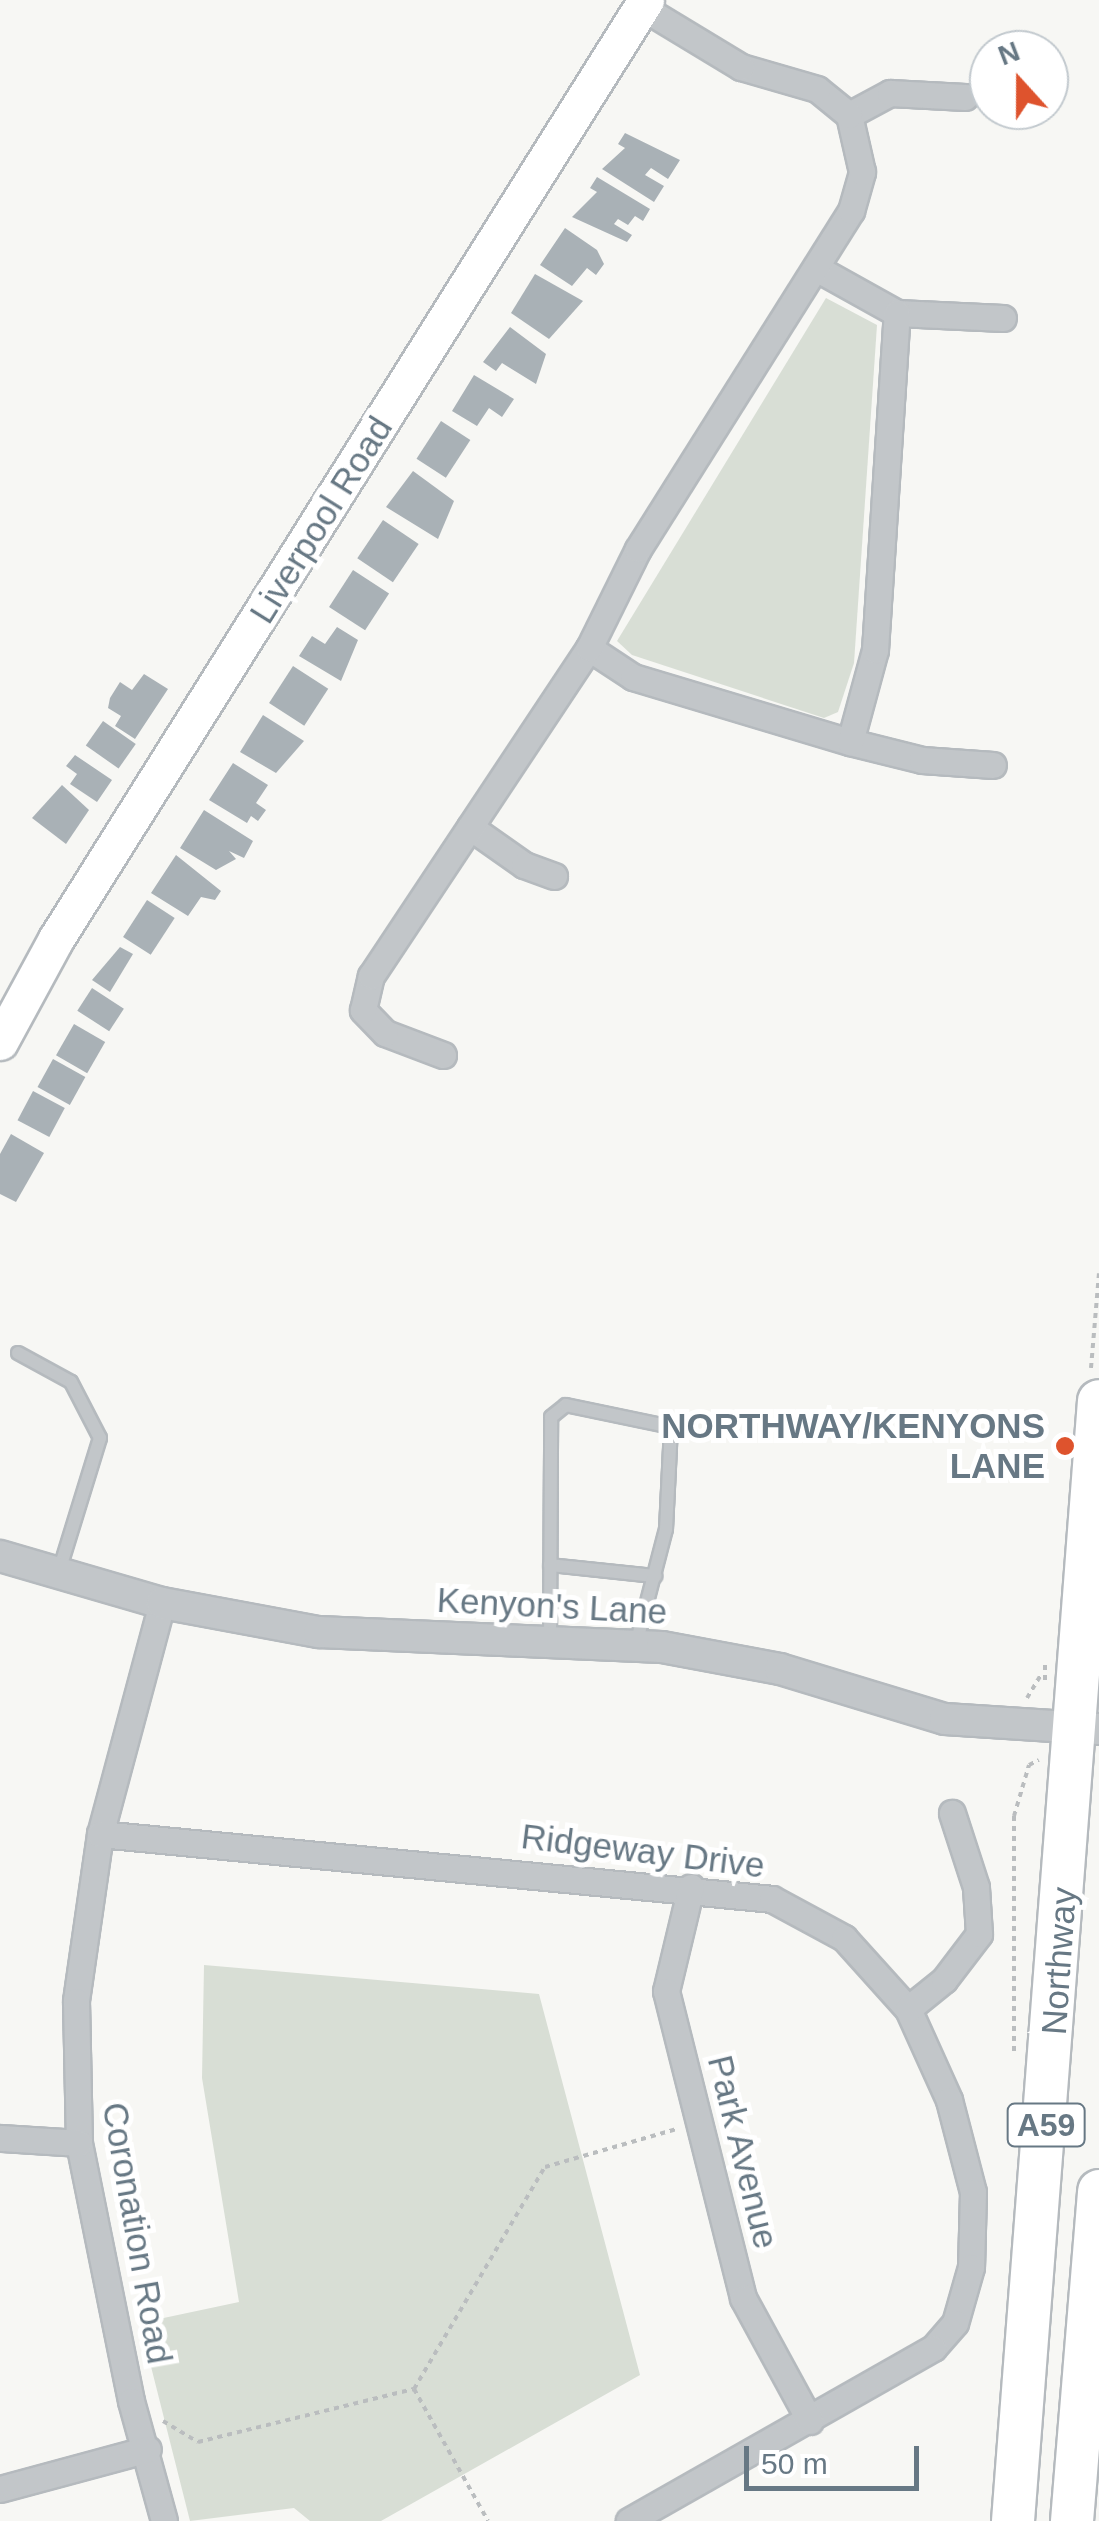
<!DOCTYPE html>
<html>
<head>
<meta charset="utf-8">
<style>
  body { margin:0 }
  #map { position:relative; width:1099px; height:2521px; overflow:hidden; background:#f7f7f4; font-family:Arial,sans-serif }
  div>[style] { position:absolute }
  .green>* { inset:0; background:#d8ded5 }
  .building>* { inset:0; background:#a9b1b6; transform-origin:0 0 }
  .path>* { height:4px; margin-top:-2px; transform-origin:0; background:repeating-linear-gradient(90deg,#babdbf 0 5px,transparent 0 10px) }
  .roads { filter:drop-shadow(2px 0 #b5babe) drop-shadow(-2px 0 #b5babe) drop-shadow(0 2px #b5babe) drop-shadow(0 -2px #b5babe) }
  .service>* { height:12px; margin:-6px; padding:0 6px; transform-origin:6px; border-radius:6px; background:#c2c6c9 }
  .minor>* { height:25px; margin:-12.5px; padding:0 12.5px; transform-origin:12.5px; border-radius:12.5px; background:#c2c6c9 }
  .tertiary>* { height:30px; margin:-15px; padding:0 15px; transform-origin:15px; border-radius:15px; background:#c2c6c9 }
  .secondary>* { height:35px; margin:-17.5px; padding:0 17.5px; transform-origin:17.5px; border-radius:17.5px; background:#fff }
  .trunk>* { height:42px; margin:-21px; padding:0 21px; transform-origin:21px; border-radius:21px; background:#fff }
  .dots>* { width:28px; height:28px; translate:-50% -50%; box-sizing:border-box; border:5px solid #fff; border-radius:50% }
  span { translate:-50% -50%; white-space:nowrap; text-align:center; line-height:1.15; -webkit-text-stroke:10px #fff; paint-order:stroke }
  .shield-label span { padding:2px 8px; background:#fff; border:2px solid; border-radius:8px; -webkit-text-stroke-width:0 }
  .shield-label { font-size:32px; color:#677884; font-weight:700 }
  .street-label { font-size:35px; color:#677884 }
  .poi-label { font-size:35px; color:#677884; font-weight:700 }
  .right { translate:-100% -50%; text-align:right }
  .north { position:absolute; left:969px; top:30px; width:100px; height:100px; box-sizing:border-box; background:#fff; border:2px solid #c2c9ce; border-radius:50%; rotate:339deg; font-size:28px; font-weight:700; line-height:40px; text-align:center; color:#677884 }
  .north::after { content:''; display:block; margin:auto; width:35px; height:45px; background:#de532d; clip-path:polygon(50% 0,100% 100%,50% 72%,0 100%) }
  .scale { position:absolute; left:744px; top:2446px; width:175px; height:45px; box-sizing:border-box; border:5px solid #677884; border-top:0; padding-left:12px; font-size:30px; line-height:35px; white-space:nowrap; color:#677884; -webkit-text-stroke:8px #fff; paint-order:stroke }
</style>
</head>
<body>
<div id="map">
  <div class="green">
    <div style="clip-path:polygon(826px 298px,877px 325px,854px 663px,838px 712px,824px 718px,632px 655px,617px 641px)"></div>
    <div style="clip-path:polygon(204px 1965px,539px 1994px,640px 2375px,381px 2521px,310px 2521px,294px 2508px,190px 2521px,140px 2323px,239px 2302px,202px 2078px)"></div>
  </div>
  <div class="building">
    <div style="clip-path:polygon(625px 133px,680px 160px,668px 179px,651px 168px,645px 175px,664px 186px,654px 202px,602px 169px,625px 148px,618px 144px)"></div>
    <div style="clip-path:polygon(597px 177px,650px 209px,643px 221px,635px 216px,628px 225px,618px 219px,614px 224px,632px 235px,627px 242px,572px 217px,597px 192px,590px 188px)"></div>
    <div style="clip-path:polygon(565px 228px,597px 250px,604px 264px,596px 275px,587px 268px,572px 286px,540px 265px)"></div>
    <div style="clip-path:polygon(535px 274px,583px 301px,549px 339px,511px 313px)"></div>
    <div style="clip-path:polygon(510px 327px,546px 354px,536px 384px,502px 363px,496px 371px,483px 362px)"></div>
    <div style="clip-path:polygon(474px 375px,514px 399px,502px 417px,489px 408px,477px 426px,452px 411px)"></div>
    <div style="left:441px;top:421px;width:35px;height:45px;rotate:33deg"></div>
    <div style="clip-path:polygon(413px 471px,454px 501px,438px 539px,386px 507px)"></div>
    <div style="left:383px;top:520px;width:43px;height:46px;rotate:34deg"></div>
    <div style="left:353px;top:570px;width:43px;height:44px;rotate:33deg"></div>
    <div style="clip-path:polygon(337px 627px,358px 640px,341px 681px,299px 656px,312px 636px,325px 644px)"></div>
    <div style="left:293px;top:666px;width:42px;height:44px;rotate:33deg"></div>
    <div style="clip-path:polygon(144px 674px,168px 689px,135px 739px,115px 726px,121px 716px,108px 708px,110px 698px,120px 682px,132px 690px)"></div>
    <div style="clip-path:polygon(263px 715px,304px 741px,276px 773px,240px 752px)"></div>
    <div style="left:103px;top:721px;width:40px;height:30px;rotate:35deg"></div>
    <div style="clip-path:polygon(75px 755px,112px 780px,97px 802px,70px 784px,77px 774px,66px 766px)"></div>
    <div style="clip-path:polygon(233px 763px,268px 785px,256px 803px,266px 810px,258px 821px,251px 816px,247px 823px,209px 800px)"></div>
    <div style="clip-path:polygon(62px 785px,89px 810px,66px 844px,32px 818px)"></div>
    <div style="clip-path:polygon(204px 810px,253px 841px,244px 858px,229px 851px,236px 859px,216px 870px,180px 848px)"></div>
    <div style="clip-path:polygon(176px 855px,221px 891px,215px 900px,201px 897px,188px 916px,151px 893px)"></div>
    <div style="left:147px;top:900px;width:33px;height:44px;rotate:33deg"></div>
    <div style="clip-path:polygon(120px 947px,133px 954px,110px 992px,92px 980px)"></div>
    <div style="left:92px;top:988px;width:38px;height:27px;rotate:33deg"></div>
    <div style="left:74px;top:1024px;width:36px;height:36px;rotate:30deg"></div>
    <div style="left:53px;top:1059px;width:37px;height:32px;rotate:29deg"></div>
    <div style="left:33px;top:1091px;width:36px;height:33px;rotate:28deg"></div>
    <div style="clip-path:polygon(11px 1134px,44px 1153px,16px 1202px,0 1194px,0 1154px)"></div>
  </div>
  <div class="path">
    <div style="left:1091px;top:1368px;width:95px;rotate:-85.2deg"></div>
    <div style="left:1045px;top:1680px;width:17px;rotate:-90deg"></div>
    <div style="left:1027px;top:1698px;width:29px;rotate:-59deg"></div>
    <div style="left:1014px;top:2051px;width:235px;rotate:-90deg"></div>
    <div style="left:1014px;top:1816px;width:53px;rotate:-73.6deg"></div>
    <div style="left:1029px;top:1765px;width:11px;rotate:-27deg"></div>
    <div style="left:414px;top:2389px;width:258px;rotate:-59.5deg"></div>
    <div style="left:545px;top:2167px;width:137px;rotate:-16.1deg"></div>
    <div style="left:163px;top:2421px;width:41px;rotate:31deg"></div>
    <div style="left:198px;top:2442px;width:222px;rotate:-13.8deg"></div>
    <div style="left:414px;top:2389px;width:151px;rotate:60.7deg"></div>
  </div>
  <div class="roads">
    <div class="service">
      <div style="left:18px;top:1353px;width:60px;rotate:28.7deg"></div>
      <div style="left:71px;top:1382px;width:63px;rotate:62.6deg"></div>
      <div style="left:100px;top:1438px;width:139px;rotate:107.1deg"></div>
      <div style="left:550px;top:1565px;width:106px;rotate:6deg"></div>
      <div style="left:550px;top:1642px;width:225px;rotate:-89.7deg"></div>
      <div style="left:551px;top:1417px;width:19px;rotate:-39deg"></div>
      <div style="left:566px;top:1405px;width:107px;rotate:11.8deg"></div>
      <div style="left:671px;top:1427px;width:102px;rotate:92.8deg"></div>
      <div style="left:666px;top:1529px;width:119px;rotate:104.6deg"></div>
    </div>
    <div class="minor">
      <div style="left:849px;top:115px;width:47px;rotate:-28.2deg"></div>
      <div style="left:890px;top:93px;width:75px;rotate:3.1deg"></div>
      <div style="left:816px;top:268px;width:93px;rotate:29.1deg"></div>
      <div style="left:897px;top:313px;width:106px;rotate:2.7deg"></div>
      <div style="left:589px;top:648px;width:53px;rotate:33.4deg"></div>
      <div style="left:633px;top:677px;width:227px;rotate:16.7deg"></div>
      <div style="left:850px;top:742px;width:74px;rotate:14deg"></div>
      <div style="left:922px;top:760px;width:71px;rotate:4deg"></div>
      <div style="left:850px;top:742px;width:95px;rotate:-74.8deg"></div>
      <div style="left:875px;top:650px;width:338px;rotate:-86.3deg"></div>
      <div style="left:470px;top:827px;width:66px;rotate:35.1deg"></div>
      <div style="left:524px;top:865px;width:32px;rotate:20deg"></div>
      <div style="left:443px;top:1055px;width:62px;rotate:-159.2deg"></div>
      <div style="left:385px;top:1033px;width:32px;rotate:-134deg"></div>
      <div style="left:363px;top:1010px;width:35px;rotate:-77deg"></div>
      <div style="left:371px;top:976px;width:394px;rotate:-56.4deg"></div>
      <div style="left:589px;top:648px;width:110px;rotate:-63.7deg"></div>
      <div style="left:638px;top:549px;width:400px;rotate:-57.8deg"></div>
      <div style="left:851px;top:211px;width:41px;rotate:-74.2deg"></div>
      <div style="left:862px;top:172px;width:58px;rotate:-102.8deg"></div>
      <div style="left:849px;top:115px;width:41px;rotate:-140.9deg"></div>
      <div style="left:817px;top:89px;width:79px;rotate:-163.9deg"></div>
      <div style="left:741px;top:67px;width:116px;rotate:-148.8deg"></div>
      <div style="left:162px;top:1603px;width:239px;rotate:105deg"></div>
      <div style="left:100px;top:1834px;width:169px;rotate:98.2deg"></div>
      <div style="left:76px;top:2001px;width:142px;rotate:88.8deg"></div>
      <div style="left:79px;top:2143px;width:263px;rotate:78.6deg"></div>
      <div style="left:131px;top:2401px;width:124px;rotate:74.6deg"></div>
      <div style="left:100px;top:1834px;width:675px;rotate:5.52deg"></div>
      <div style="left:772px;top:1899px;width:82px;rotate:28.4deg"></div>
      <div style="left:844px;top:1938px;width:96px;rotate:48deg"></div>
      <div style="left:908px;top:2009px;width:100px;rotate:65.7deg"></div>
      <div style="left:949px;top:2100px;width:95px;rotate:75.4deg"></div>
      <div style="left:973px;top:2192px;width:75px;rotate:91.5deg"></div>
      <div style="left:971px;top:2267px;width:58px;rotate:105.9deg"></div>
      <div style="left:955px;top:2323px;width:33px;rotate:131deg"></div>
      <div style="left:933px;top:2348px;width:350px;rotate:150.4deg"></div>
      <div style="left:691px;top:1887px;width:107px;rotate:103.5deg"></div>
      <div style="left:666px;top:1991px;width:317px;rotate:75.9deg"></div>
      <div style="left:743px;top:2298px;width:140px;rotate:61.4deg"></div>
      <div style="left:908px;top:2009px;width:46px;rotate:-38.9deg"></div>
      <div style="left:944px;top:1980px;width:58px;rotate:-52.7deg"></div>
      <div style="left:979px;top:1934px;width:47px;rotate:-93.7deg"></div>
      <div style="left:976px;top:1887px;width:78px;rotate:-108deg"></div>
      <div style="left:0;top:2138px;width:79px;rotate:3.6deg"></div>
      <div style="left:0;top:2489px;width:153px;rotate:-15.1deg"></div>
    </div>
    <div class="tertiary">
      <div style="left:0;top:1556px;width:169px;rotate:16.2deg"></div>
      <div style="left:162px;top:1603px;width:160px;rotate:10.5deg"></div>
      <div style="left:319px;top:1632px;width:343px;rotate:2.5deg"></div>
      <div style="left:662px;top:1647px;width:120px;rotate:10.6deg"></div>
      <div style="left:780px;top:1669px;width:172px;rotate:16.9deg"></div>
      <div style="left:945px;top:1719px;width:154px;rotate:3.7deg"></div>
    </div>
    <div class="secondary">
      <div style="left:0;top:1042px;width:117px;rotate:-61.5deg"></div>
      <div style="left:56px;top:939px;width:1109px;rotate:-57.86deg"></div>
    </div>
    <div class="trunk">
      <div style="left:1013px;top:2521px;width:1123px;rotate:-85.61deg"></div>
      <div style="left:1072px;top:2521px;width:331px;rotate:-85.3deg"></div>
    </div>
  </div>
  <div class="dots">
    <div style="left:1065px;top:1446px;background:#de532d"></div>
  </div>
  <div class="shield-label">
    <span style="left:1046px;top:2125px">A59</span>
  </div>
  <div class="street-label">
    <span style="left:321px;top:520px;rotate:-58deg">Liverpool Road</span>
    <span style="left:552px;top:1606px;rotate:3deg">Kenyon's Lane</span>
    <span style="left:643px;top:1851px;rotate:7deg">Ridgeway Drive</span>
    <span style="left:1059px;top:1961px;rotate:-86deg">Northway</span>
    <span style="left:743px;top:2152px;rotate:76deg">Park Avenue</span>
    <span style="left:137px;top:2233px;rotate:80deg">Coronation Road</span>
  </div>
  <div class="poi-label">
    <span class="right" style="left:1045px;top:1446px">NORTHWAY/KENYONS<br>LANE</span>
  </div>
  <div class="north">N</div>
  <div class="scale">50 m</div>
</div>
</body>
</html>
